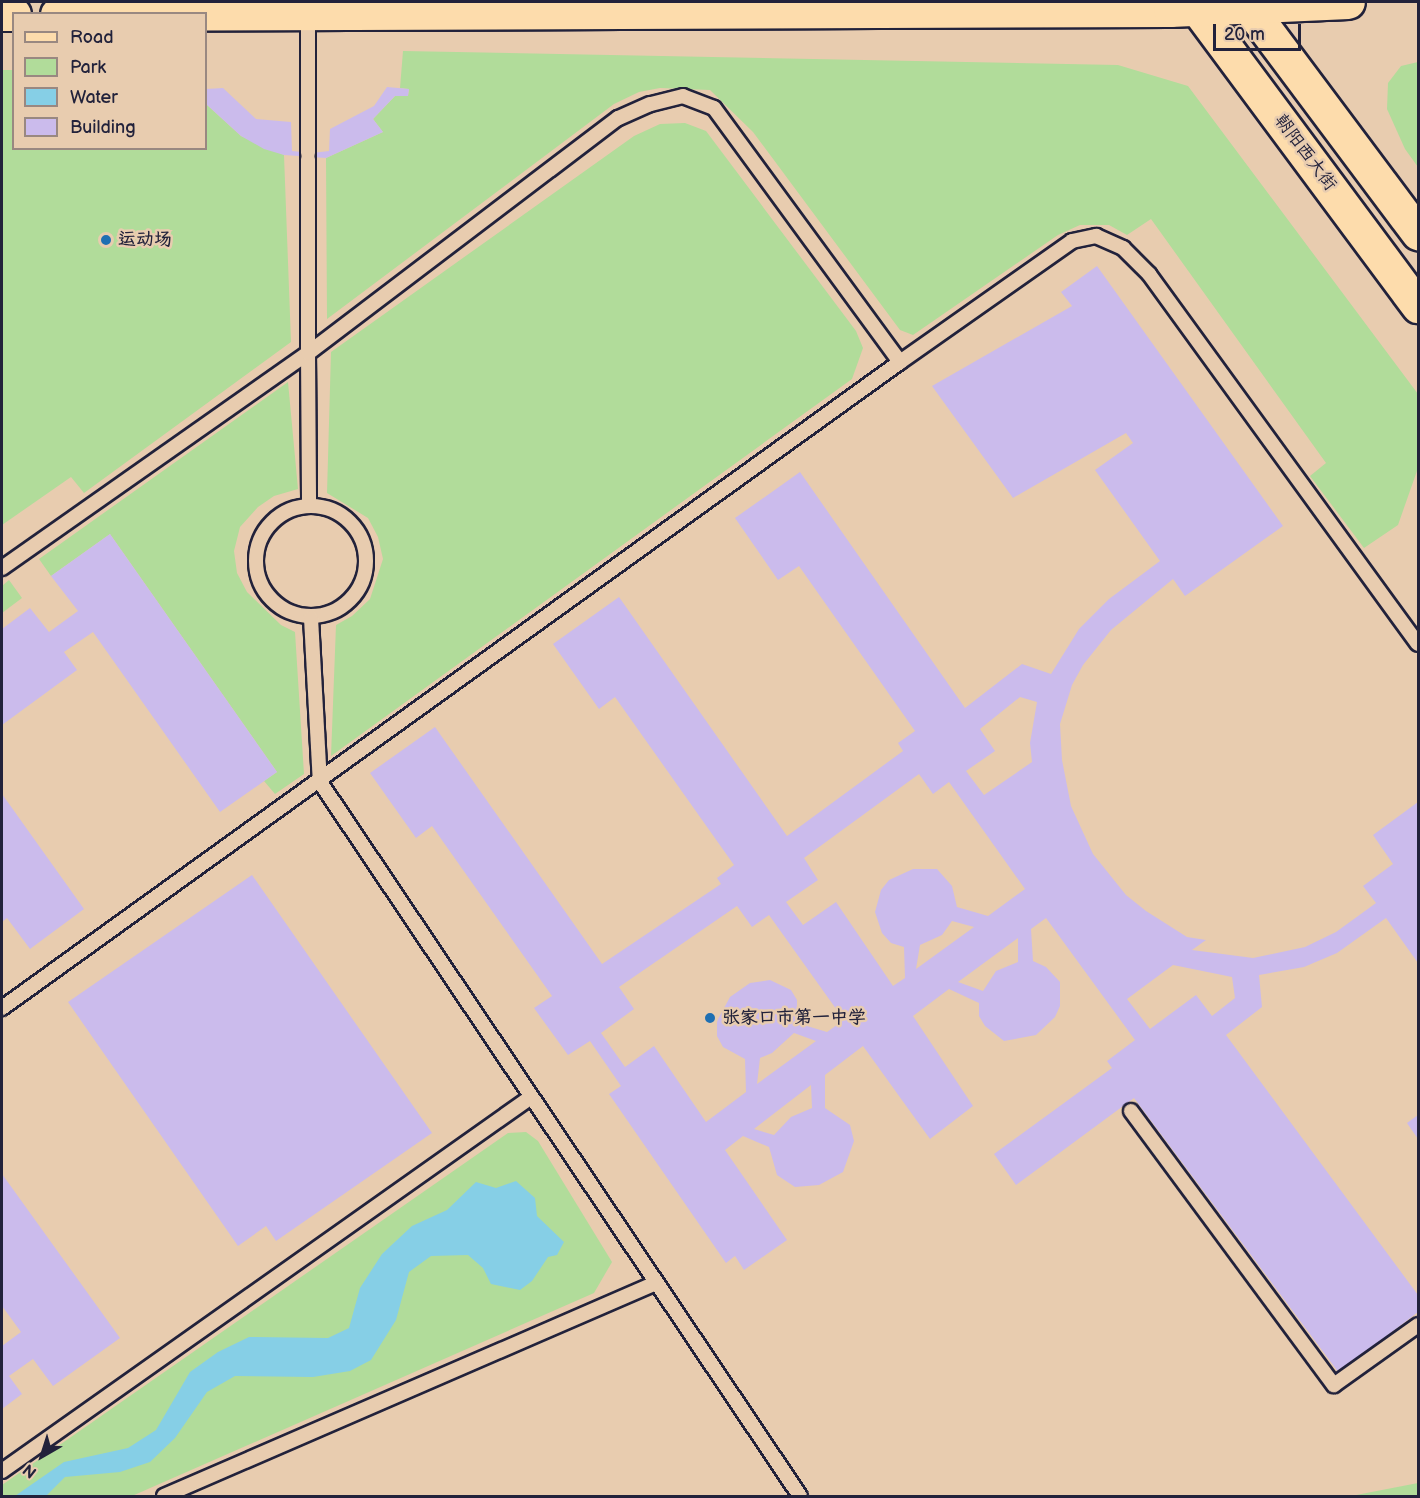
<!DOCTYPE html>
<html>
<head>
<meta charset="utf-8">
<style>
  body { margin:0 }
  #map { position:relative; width:1420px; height:1498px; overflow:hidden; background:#e8ccaf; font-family:"Balsamiq Sans","LXGW WenKai TC",sans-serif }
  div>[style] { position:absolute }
  .green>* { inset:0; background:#b1dc9a }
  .water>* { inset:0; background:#86cfe6 }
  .building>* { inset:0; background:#cbbbec }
  .roads { filter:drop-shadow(2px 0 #22223b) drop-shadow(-2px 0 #22223b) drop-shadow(0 2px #22223b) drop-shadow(0 -2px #22223b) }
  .service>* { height:14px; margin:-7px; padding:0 7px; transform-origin:7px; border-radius:7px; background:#e8ccaf }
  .service>.ring { margin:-7px; padding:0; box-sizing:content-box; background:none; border:14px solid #e8ccaf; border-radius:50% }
  .primary>* { height:33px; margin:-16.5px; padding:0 16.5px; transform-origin:16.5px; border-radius:16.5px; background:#fddcac }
  .dots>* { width:16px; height:16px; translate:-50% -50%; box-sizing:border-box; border:3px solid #e8ccaf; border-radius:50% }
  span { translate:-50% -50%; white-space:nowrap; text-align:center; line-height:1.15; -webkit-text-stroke:5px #e8ccaf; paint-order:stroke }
  .street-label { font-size:18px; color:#22223b }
  .poi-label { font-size:18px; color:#22223b; font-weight:700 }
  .left { translate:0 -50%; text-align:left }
  .frame { position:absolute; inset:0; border:3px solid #22223b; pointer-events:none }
  .legend { position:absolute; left:12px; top:12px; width:195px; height:138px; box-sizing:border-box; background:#e8ccaf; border:2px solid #998881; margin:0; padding:8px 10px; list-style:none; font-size:18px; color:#22223b }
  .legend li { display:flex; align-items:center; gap:12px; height:30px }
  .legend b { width:30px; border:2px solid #998881 }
  .north { position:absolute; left:12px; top:1426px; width:60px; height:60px; -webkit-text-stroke:4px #e8ccaf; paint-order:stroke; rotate:219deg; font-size:16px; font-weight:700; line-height:24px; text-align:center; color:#22223b }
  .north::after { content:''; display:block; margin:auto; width:21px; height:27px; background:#22223b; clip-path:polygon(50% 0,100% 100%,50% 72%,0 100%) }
  .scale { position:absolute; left:1213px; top:24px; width:88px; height:27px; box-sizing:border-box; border:3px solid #22223b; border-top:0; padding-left:8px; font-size:18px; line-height:21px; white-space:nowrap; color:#22223b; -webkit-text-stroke:4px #e8ccaf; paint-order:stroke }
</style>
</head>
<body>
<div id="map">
  <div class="green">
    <div style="clip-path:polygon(403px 51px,1118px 65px,1188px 86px,1418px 394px,1418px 468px,1398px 525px,1364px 548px,1310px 476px,1326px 463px,1151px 219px,1127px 235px,1109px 225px,1080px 225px,1058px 235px,913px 335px,900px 330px,753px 132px,710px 90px,660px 88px,639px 92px,614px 104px,327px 319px,326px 158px,383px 132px,373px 119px,395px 96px,408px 96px,409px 89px,400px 88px)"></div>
    <div style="clip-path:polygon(1418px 62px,1418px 167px,1405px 149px,1387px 109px,1388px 83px,1401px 66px)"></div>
    <div style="clip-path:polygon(2px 70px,13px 70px,14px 148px,206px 148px,206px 104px,241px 136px,284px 155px,291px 342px,84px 493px,71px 477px,2px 525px)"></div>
    <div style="clip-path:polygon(685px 123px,706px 131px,856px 331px,863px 348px,852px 379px,331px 756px,336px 625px,352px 616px,370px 599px,383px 559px,378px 537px,368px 518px,327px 493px,331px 352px,634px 136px,660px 124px)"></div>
    <div style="clip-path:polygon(288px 382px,298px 489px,274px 496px,258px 507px,240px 527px,234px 551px,237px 573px,247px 592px,281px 625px,295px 632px,304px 774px,275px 794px,264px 781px,277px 772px,110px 534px,51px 576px,39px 559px)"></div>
    <div style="clip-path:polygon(9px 580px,22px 598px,2px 613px,2px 586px)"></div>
    <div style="clip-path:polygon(526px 1132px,538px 1141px,612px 1262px,594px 1293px,132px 1496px,2px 1496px,2px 1485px,508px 1133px)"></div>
    <div style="clip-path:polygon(1418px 1483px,1418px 1496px,1351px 1496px)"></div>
  </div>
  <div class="water">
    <div style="clip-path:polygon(516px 1181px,535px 1198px,537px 1216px,564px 1242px,557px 1255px,548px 1257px,532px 1281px,520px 1290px,491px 1284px,483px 1268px,468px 1255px,431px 1256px,409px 1272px,396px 1320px,371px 1360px,350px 1371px,313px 1377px,235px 1376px,207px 1392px,175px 1438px,150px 1462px,120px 1472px,65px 1477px,46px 1496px,15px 1496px,64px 1462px,128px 1448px,156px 1430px,190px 1372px,218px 1352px,249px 1337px,328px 1338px,349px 1328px,360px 1288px,382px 1254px,412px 1226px,447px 1210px,476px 1182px,496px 1188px)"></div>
  </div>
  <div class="building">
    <div style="clip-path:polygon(387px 87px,409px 89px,408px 96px,395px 96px,373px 119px,383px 132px,326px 158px,284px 155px,264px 149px,241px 136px,206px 104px,206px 89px,223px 88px,256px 119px,291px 122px,292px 151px,312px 153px,329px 151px,330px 129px,374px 106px)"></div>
    <div style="clip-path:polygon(evenodd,1097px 266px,1283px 526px,1185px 596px,1173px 579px,1111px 630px,1083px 665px,1072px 685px,1060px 724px,1062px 760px,1071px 806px,1093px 854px,1126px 895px,1146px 911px,1187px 937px,1206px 940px,1192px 950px,1253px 958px,1305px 947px,1336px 932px,1376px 903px,1363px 886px,1393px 864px,1373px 835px,1418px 802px,1418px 963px,1386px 918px,1337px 953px,1304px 967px,1259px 975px,1262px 1007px,1226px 1035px,1418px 1295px,1418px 1312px,1339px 1373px,1134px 1098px,1016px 1185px,994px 1154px,1112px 1068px,1107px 1061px,1135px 1040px,1046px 918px,1031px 929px,1033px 961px,1046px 967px,1060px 982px,1060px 1006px,1055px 1017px,1036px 1035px,1004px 1041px,985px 1026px,979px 1016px,979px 1003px,949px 989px,913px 1016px,973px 1106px,930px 1139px,863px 1046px,825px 1075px,825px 1108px,850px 1125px,854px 1141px,843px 1172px,819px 1185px,795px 1187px,777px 1175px,769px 1147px,743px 1136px,725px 1150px,787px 1240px,744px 1270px,735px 1256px,726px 1263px,609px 1094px,621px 1086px,590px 1041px,568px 1055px,534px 1008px,552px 996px,432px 826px,416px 838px,370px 773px,435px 727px,602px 964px,721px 884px,717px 878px,734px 865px,615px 697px,599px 709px,553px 644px,619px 597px,787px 836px,903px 751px,898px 743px,915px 731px,799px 566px,778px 580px,735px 518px,800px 472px,965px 708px,1022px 664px,1051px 674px,1079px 629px,1109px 599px,1160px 561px,1095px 470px,1133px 443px,1126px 433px,1013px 498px,932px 386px,1072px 306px,1061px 292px,1097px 266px,1020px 697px,1037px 702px,1030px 743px,1032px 762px,984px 795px,966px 771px,995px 751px,980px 729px,1020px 697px,1097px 266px,919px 774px,933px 794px,949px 782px,1025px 889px,988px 916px,957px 907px,952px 886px,937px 869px,913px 869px,889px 880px,881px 890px,875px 912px,882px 933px,891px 943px,904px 947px,905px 978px,893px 986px,836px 902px,803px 925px,786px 902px,818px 880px,804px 858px,919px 774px,1097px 266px,737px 906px,752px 927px,769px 915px,844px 1020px,827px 1032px,797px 1023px,797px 1000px,791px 990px,770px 980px,750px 983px,730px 997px,717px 1021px,717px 1036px,723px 1047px,745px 1059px,746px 1092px,706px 1122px,654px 1046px,625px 1067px,601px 1033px,634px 1009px,619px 987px,737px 906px,1097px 266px,952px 921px,974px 927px,916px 969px,920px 945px,942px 935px,952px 921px,1097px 266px,1018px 938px,1018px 962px,996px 971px,983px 991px,958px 982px,1018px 938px,1097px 266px,1173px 965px,1232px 977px,1235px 998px,1212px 1016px,1196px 995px,1150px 1029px,1127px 999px,1173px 965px,1097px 266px,794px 1033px,816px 1041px,757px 1084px,760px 1058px,772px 1053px,794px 1033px,1097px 266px,811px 1085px,812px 1108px,791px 1117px,774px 1135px,754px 1129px,811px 1085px)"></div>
    <div style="clip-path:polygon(110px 534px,277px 772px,220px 812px,93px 632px,64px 652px,77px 670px,2px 725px,2px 629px,30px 608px,49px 632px,78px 611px,51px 576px)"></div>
    <div style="clip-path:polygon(2px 794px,84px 909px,30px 949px,7px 918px,2px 922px)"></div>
    <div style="clip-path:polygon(252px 875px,432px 1133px,276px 1241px,266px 1226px,238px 1246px,68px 1002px)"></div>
    <div style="clip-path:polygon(1418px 1115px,1418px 1139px,1407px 1123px)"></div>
    <div style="clip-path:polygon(2px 1174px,120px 1338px,53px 1386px,33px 1359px,9px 1376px,22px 1394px,2px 1409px,2px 1346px,21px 1332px,2px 1306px)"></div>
  </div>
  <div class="roads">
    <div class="service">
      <div style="left:308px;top:153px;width:141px;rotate:-90deg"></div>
      <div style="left:308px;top:353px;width:152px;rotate:89.6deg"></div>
      <div style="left:900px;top:362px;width:210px;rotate:-35.1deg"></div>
      <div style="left:1072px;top:241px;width:25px;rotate:-12deg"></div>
      <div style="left:1096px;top:236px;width:30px;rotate:24deg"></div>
      <div style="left:1123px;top:248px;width:37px;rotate:45deg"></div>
      <div style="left:1149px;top:274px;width:457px;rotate:54deg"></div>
      <div class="ring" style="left:256px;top:506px;width:96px;height:96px"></div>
      <div style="left:2px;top:568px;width:374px;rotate:-35.1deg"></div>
      <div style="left:311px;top:618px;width:164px;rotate:86.9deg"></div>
      <div style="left:320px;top:782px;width:860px;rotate:56.09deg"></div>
      <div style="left:2px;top:1008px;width:1106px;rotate:-35.73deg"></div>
      <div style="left:900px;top:362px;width:315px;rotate:-126.2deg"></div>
      <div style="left:714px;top:108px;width:33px;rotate:-159deg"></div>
      <div style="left:683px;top:96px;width:34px;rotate:166deg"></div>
      <div style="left:650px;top:104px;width:35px;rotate:156deg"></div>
      <div style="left:618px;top:118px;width:389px;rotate:142.8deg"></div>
      <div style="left:308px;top:353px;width:194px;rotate:-90deg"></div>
      <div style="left:1131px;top:1111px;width:341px;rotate:53.5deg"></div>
      <div style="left:1334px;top:1385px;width:103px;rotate:-35.5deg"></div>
      <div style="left:2px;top:1471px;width:648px;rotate:-35.26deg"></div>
      <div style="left:164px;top:1496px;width:536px;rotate:-23.41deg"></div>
    </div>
    <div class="primary">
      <div style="left:1192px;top:2px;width:379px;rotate:53.4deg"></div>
      <div style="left:1245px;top:2px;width:289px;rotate:53.2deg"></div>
      <div style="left:2px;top:14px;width:12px"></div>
      <div style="left:57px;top:14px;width:1113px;rotate:-0.21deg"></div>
      <div style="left:1170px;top:10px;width:178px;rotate:-2.6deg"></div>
    </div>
  </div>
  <div class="dots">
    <div style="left:106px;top:240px;background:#1f6fb2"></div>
    <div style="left:710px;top:1018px;background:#1f6fb2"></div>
  </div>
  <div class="street-label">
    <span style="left:1305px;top:153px;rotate:53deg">朝阳西大街</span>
  </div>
  <div class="poi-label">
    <span class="left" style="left:118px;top:240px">运动场</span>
    <span class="left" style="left:722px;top:1018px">张家口市第一中学</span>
  </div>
  <div class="frame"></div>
  <ul class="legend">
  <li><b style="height:8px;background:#fddcac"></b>Road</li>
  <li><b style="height:16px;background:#b1dc9a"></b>Park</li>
  <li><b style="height:16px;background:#86cfe6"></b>Water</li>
  <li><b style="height:16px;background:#cbbbec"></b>Building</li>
  </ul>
  <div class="north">N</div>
  <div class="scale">20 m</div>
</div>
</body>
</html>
